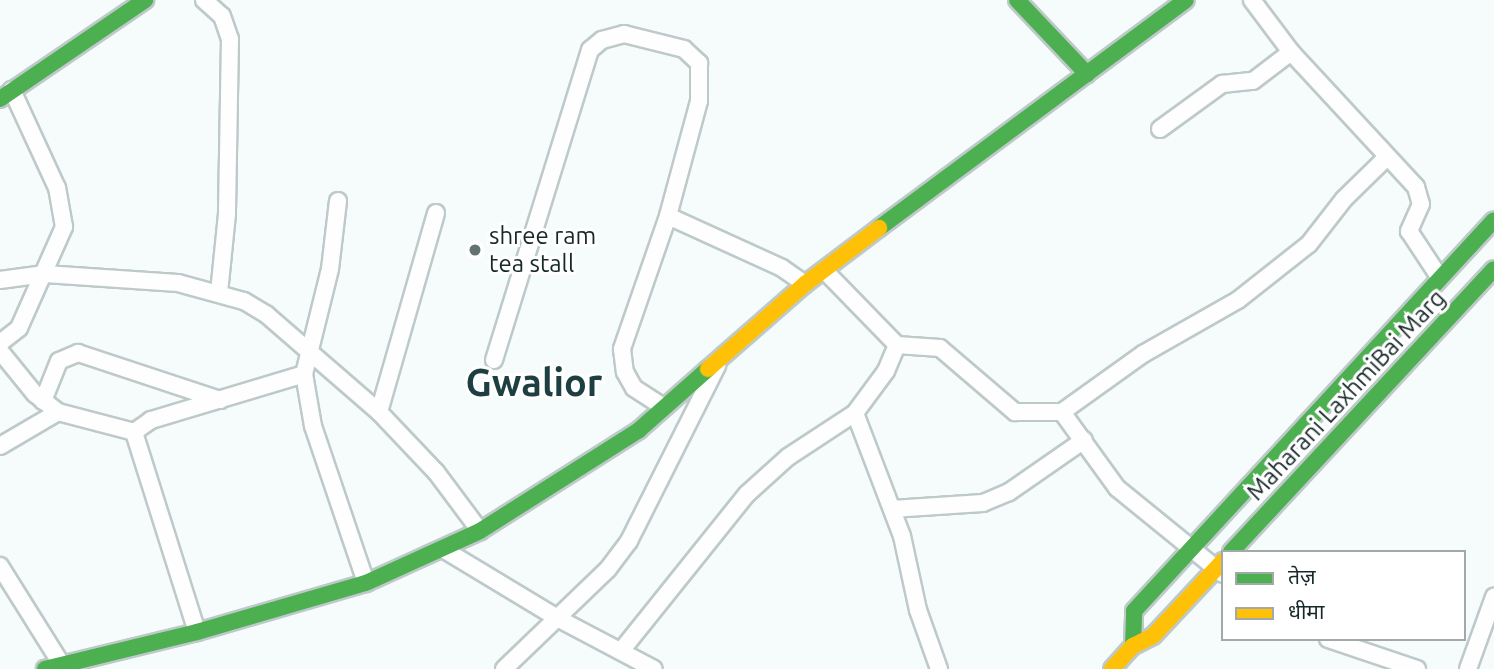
<!DOCTYPE html>
<html>
<head>
<meta charset="utf-8">
<style>
  body { margin:0 }
  #map { position:relative; width:1494px; height:669px; overflow:hidden; background:#f6fbfb; font-family:Ubuntu,"Noto Sans Devanagari",sans-serif }
  div>[style] { position:absolute }
  .roads { filter:drop-shadow(2px 0 #bec9ca) drop-shadow(-2px 0 #bec9ca) drop-shadow(0 2px #bec9ca) drop-shadow(0 -2px #bec9ca) }
  .street>* { height:16px; margin:-8px; padding:0 8px; transform-origin:8px; border-radius:8px; background:#fefefe }
  .fast>* { height:16px; margin:-8px; padding:0 8px; transform-origin:8px; border-radius:8px; background:#4caf50 }
  .slow>* { height:16px; margin:-8px; padding:0 8px; transform-origin:8px; border-radius:8px; background:#ffc107 }
  .dots>* { width:19px; height:19px; translate:-50% -50%; box-sizing:border-box; border:4px solid #fff; border-radius:50% }
  span { translate:-50% -50%; white-space:nowrap; text-align:center; line-height:1.15; -webkit-text-stroke:6px #fff; paint-order:stroke }
  .poi-label { font-size:24px; color:#172829 }
  .left { translate:0 -50%; text-align:left }
  .street-label { font-size:24px; color:#172829 }
  .town-label { font-size:38px; color:#1d3f41; font-weight:700 }
  .legend { position:absolute; left:1221px; top:550px; width:245px; height:91px; box-sizing:border-box; background:#fff; border:2px solid #a2a9a9; margin:0; padding:9px 12px; list-style:none; font-size:21px; color:#172829 }
  .legend li { display:flex; align-items:center; gap:14px; height:35px }
  .legend b { width:35px; border:2px solid #a2a9a9 }
</style>
</head>
<body>
<div id="map">
  <div class="roads">
    <div class="street">
      <div style="left:204px;top:0;width:24px;rotate:42deg"></div>
      <div style="left:222px;top:16px;width:24px;rotate:71deg"></div>
      <div style="left:230px;top:39px;width:175px;rotate:91deg"></div>
      <div style="left:227px;top:214px;width:79px;rotate:95.8deg"></div>
      <div style="left:1252px;top:0;width:65px;rotate:53.1deg"></div>
      <div style="left:1291px;top:52px;width:184px;rotate:47.2deg"></div>
      <div style="left:1416px;top:187px;width:18px;rotate:74deg"></div>
      <div style="left:1421px;top:204px;width:30px;rotate:114deg"></div>
      <div style="left:1409px;top:231px;width:56px;rotate:56.6deg"></div>
      <div style="left:1160px;top:129px;width:77px;rotate:-36deg"></div>
      <div style="left:1222px;top:84px;width:31px;rotate:-6deg"></div>
      <div style="left:1253px;top:81px;width:48px;rotate:-37.3deg"></div>
      <div style="left:338px;top:201px;width:68px;rotate:96.7deg"></div>
      <div style="left:330px;top:269px;width:108px;rotate:103.9deg"></div>
      <div style="left:304px;top:374px;width:53px;rotate:80.2deg"></div>
      <div style="left:313px;top:426px;width:166px;rotate:71.3deg"></div>
      <div style="left:668px;top:216px;width:125px;rotate:24.5deg"></div>
      <div style="left:782px;top:268px;width:28px;rotate:35deg"></div>
      <div style="left:824px;top:270px;width:105px;rotate:45.8deg"></div>
      <div style="left:897px;top:345px;width:43px;rotate:4deg"></div>
      <div style="left:940px;top:348px;width:99px;rotate:40.5deg"></div>
      <div style="left:1015px;top:412px;width:47px"></div>
      <div style="left:1062px;top:412px;width:94px;rotate:54.1deg"></div>
      <div style="left:1117px;top:488px;width:136px;rotate:39.1deg"></div>
      <div style="left:0;top:280px;width:45px;rotate:-7.6deg"></div>
      <div style="left:45px;top:274px;width:133px;rotate:3.9deg"></div>
      <div style="left:178px;top:283px;width:68px;rotate:15.3deg"></div>
      <div style="left:244px;top:301px;width:27px;rotate:31deg"></div>
      <div style="left:267px;top:315px;width:148px;rotate:40.9deg"></div>
      <div style="left:379px;top:412px;width:83px;rotate:46.5deg"></div>
      <div style="left:436px;top:472px;width:74px;rotate:53.3deg"></div>
      <div style="left:0;top:343px;width:24px;rotate:-38deg"></div>
      <div style="left:19px;top:328px;width:111px;rotate:-66deg"></div>
      <div style="left:64px;top:227px;width:40px;rotate:-100deg"></div>
      <div style="left:57px;top:188px;width:108px;rotate:-114.7deg"></div>
      <div style="left:0;top:351px;width:55px;rotate:50.9deg"></div>
      <div style="left:35px;top:394px;width:29px;rotate:38deg"></div>
      <div style="left:58px;top:412px;width:79px;rotate:14.7deg"></div>
      <div style="left:494px;top:360px;width:325px;rotate:-72.8deg"></div>
      <div style="left:590px;top:50px;width:16px;rotate:-40deg"></div>
      <div style="left:602px;top:40px;width:23px;rotate:-15deg"></div>
      <div style="left:624px;top:34px;width:62px;rotate:14deg"></div>
      <div style="left:684px;top:49px;width:21px;rotate:43deg"></div>
      <div style="left:699px;top:63px;width:38px;rotate:90deg"></div>
      <div style="left:699px;top:101px;width:119px;rotate:105.1deg"></div>
      <div style="left:668px;top:216px;width:141px;rotate:109.1deg"></div>
      <div style="left:622px;top:349px;width:23px;rotate:83deg"></div>
      <div style="left:625px;top:372px;width:18px;rotate:61deg"></div>
      <div style="left:634px;top:388px;width:35px;rotate:33deg"></div>
      <div style="left:43px;top:401px;width:43px;rotate:-68.2deg"></div>
      <div style="left:59px;top:361px;width:21px;rotate:-23deg"></div>
      <div style="left:78px;top:353px;width:150px;rotate:18.3deg"></div>
      <div style="left:379px;top:412px;width:207px;rotate:-74deg"></div>
      <div style="left:1062px;top:412px;width:100px;rotate:-35.6deg"></div>
      <div style="left:1143px;top:354px;width:109px;rotate:-29.6deg"></div>
      <div style="left:1238px;top:300px;width:90px;rotate:-38.3deg"></div>
      <div style="left:1309px;top:244px;width:57px;rotate:-52.1deg"></div>
      <div style="left:1344px;top:199px;width:60px;rotate:-44.3deg"></div>
      <div style="left:855px;top:413px;width:132px;rotate:69.1deg"></div>
      <div style="left:902px;top:536px;width:76px;rotate:77.8deg"></div>
      <div style="left:918px;top:610px;width:63px;rotate:70.4deg"></div>
      <div style="left:0;top:446px;width:67px;rotate:-30.4deg"></div>
      <div style="left:892px;top:509px;width:91px;rotate:-3.8deg"></div>
      <div style="left:983px;top:503px;width:28px;rotate:-23deg"></div>
      <div style="left:1009px;top:492px;width:91px;rotate:-34.7deg"></div>
      <div style="left:443px;top:549px;width:135px;rotate:31.1deg"></div>
      <div style="left:559px;top:619px;width:107px;rotate:27.8deg"></div>
      <div style="left:0;top:566px;width:113px;rotate:58deg"></div>
      <div style="left:197px;top:632px;width:210px;rotate:-107.5deg"></div>
      <div style="left:134px;top:432px;width:21px;rotate:-35deg"></div>
      <div style="left:151px;top:420px;width:160px;rotate:-16.7deg"></div>
      <div style="left:1328px;top:639px;width:94px;rotate:18.6deg"></div>
      <div style="left:621px;top:651px;width:201px;rotate:-51.3deg"></div>
      <div style="left:747px;top:494px;width:55px;rotate:-42.1deg"></div>
      <div style="left:788px;top:457px;width:80px;rotate:-33.3deg"></div>
      <div style="left:855px;top:413px;width:52px;rotate:-53.6deg"></div>
      <div style="left:886px;top:371px;width:28px;rotate:-67deg"></div>
      <div style="left:504px;top:669px;width:144px;rotate:-43.9deg"></div>
      <div style="left:608px;top:569px;width:35px;rotate:-53deg"></div>
      <div style="left:629px;top:541px;width:196px;rotate:-63.3deg"></div>
      <div style="left:1468px;top:669px;width:77px;rotate:-70.1deg"></div>
    </div>
    <div class="fast">
      <div style="left:1017px;top:0;width:102px;rotate:46.6deg"></div>
      <div style="left:0;top:99px;width:176px;rotate:-34.3deg"></div>
      <div style="left:879px;top:228px;width:382px;rotate:-36.6deg"></div>
      <div style="left:1231px;top:552px;width:386px;rotate:-47.1deg"></div>
      <div style="left:1133px;top:646px;width:35px;rotate:-88deg"></div>
      <div style="left:1134px;top:611px;width:531px;rotate:-47.36deg"></div>
      <div style="left:45px;top:669px;width:156px;rotate:-13.7deg"></div>
      <div style="left:197px;top:632px;width:176px;rotate:-16.2deg"></div>
      <div style="left:366px;top:583px;width:125px;rotate:-24.5deg"></div>
      <div style="left:480px;top:531px;width:188px;rotate:-32.4deg"></div>
      <div style="left:639px;top:430px;width:92px;rotate:-41.5deg"></div>
    </div>
    <div class="slow">
      <div style="left:708px;top:369px;width:129px;rotate:-41.2deg"></div>
      <div style="left:805px;top:284px;width:93px;rotate:-37.1deg"></div>
      <div style="left:1112px;top:669px;width:31px;rotate:-48deg"></div>
      <div style="left:1133px;top:646px;width:22px;rotate:-27deg"></div>
      <div style="left:1153px;top:636px;width:103px;rotate:-47deg"></div>
    </div>
  </div>
  <div class="dots">
    <div style="left:475px;top:250px;background:#657272"></div>
  </div>
  <div class="poi-label">
    <span class="left" style="left:489px;top:250px">shree ram<br>tea stall</span>
  </div>
  <div class="street-label">
    <span style="left:1346px;top:395px;rotate:-47deg">Maharani LaxhmiBai Marg</span>
  </div>
  <div class="town-label">
    <span style="left:534px;top:383px">Gwalior</span>
  </div>
  <ul class="legend">
  <li><b style="height:9px;background:#4caf50"></b>तेज़</li>
  <li><b style="height:9px;background:#ffc107"></b>धीमा</li>
  </ul>
</div>
</body>
</html>
